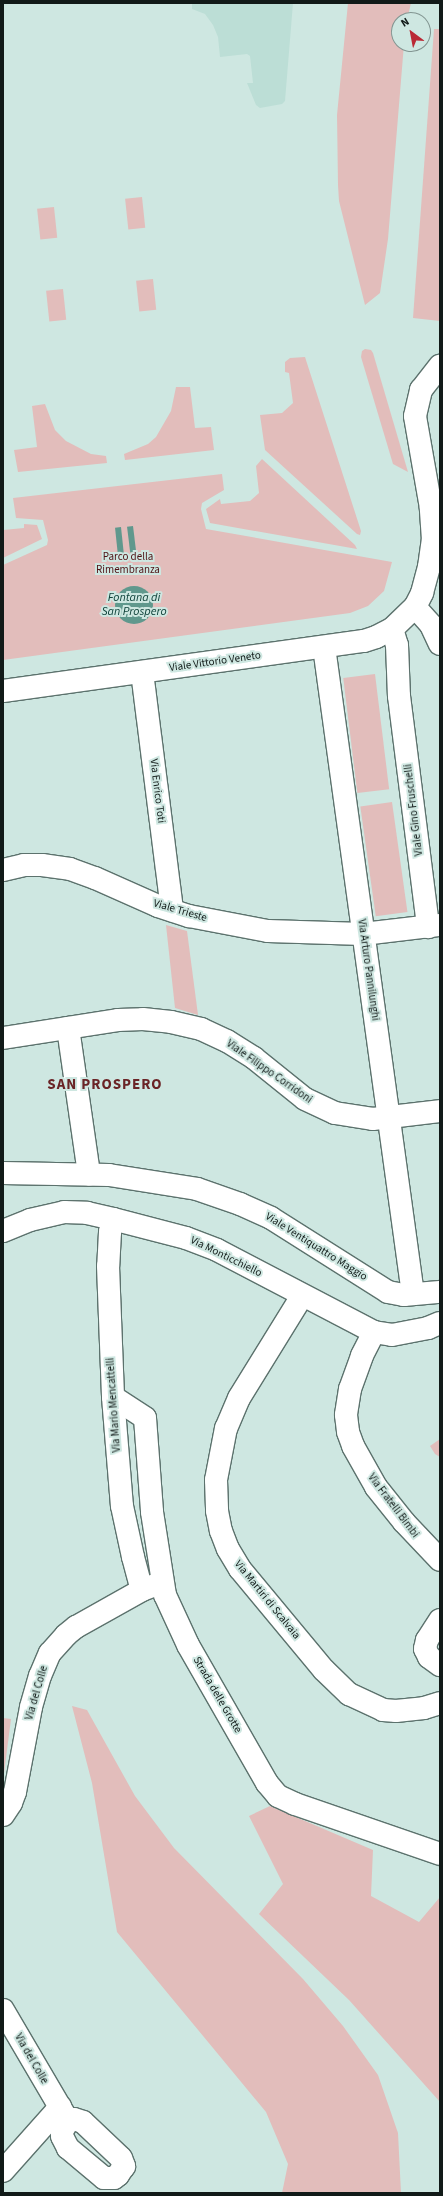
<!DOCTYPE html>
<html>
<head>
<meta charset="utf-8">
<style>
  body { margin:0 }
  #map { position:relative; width:443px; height:2196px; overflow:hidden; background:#cee7e1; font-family:"Source Sans 3",sans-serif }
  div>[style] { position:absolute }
  .built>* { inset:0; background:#bcded6 }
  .green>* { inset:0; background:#e2bdbb; transform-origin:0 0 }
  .water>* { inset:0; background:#60988d; transform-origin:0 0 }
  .round { border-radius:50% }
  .roads { filter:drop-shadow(1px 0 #5c726d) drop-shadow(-1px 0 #5c726d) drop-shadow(0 1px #5c726d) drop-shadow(0 -1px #5c726d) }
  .minor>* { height:22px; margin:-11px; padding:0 11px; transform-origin:11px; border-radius:11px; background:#fff }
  span { translate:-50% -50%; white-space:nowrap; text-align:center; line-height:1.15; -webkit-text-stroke:4px #cee7e1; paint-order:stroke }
  .park-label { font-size:11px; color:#4f1215 }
  .street-label { font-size:11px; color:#111a18 }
  .water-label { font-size:12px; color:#10433b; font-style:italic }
  .district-label { font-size:15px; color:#6a2426; font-weight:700; letter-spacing:1px }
  .frame { position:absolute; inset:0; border:4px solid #111a18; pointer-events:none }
  .north { position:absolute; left:391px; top:12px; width:40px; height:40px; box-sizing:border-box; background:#cee7e1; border:1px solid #829591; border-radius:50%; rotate:328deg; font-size:11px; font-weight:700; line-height:16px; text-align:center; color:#111a18 }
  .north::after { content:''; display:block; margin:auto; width:14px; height:18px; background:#ba2935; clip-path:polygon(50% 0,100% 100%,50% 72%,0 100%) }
</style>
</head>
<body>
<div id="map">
  <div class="built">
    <div style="clip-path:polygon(192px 3px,293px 3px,285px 101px,282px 104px,260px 108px,256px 105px,247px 83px,253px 83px,250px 56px,247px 54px,220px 57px,218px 37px,213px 25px,205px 14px,192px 9px)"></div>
  </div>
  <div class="green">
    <div style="clip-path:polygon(348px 3px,411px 3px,407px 20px,399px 20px,399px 44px,404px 44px,388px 239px,380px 293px,365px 305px,339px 201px,338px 185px,337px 115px)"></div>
    <div style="clip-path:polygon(434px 29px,440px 29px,440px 321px,413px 318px)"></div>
    <div style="left:142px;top:197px;width:31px;height:17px;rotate:84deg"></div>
    <div style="left:54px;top:207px;width:31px;height:17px;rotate:84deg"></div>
    <div style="left:153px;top:279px;width:31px;height:17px;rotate:84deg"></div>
    <div style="left:63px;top:289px;width:31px;height:17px;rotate:84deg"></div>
    <div style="clip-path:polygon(365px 349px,371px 350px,373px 353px,408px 472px,393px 464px,361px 357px,362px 351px)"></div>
    <div style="clip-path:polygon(305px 357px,361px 531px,360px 535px,357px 534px,265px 450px,260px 415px,282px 413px,293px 403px,289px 373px,285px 372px,285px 362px,290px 358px)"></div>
    <div style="clip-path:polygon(176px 387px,190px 387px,195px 428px,211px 427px,214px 450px,125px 460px,124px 454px,148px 444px,156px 437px,171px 411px)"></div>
    <div style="clip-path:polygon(45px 404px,55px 430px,66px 441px,91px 454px,106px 456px,107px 463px,18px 472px,14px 450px,37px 447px,32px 406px)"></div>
    <div style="clip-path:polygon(262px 459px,355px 545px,357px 549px,210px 523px,206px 509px,220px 499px,221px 504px,250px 501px,259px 493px,256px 466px)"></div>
    <div style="clip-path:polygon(222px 474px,224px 490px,202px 503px,201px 509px,206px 529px,392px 562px,384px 591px,368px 606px,350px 613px,3px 660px,3px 565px,47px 545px,48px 540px,43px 520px,16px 518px,13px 498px)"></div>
    <div style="clip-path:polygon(24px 524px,37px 525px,42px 539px,3px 558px,3px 530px,24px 528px)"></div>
    <div style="left:375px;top:674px;width:116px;height:32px;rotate:83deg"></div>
    <div style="left:392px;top:802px;width:111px;height:32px;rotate:82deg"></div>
    <div style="clip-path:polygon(166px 925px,187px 931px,198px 1015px,175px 1008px)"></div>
    <div style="clip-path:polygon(440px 1439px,440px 1457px,435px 1454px,430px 1446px)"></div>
    <div style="clip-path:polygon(72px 1706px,87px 1710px,135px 1796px,174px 1848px,303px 1979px,343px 2026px,378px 2075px,398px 2133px,401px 2193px,282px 2193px,288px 2164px,266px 2112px,117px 1932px,92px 1783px)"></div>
    <div style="clip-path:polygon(3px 1718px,11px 1719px,3px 1781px)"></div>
    <div style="clip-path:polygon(270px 1806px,373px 1850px,371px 1896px,419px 1922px,440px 1897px,440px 2102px,349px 2000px,259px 1914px,283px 1884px,249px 1816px)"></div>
  </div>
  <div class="water">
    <div style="left:133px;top:526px;width:26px;height:6px;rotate:83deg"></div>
    <div style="left:121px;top:527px;width:27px;height:6px;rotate:84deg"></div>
    <div class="round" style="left:115px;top:586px;width:38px;height:38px"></div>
  </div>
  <div class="roads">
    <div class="minor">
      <div style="left:415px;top:607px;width:24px;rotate:48deg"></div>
      <div style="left:431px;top:625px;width:21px;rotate:65deg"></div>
      <div style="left:392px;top:629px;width:17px;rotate:73deg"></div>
      <div style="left:397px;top:645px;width:51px;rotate:87.8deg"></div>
      <div style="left:399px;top:696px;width:233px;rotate:82.8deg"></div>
      <div style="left:324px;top:647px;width:653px;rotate:82.17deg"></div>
      <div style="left:142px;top:672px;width:240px;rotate:82.8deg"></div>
      <div style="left:3px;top:691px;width:364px;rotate:-7.9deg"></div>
      <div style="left:364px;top:641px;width:13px;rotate:-18deg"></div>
      <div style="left:376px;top:637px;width:18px;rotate:-27deg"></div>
      <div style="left:392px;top:629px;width:32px;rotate:-44deg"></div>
      <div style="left:415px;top:607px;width:16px;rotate:-63deg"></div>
      <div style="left:422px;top:593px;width:27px;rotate:-75deg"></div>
      <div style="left:429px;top:567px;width:27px;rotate:-82deg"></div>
      <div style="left:433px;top:540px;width:32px;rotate:-94deg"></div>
      <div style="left:431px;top:508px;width:93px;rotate:-99.9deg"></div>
      <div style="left:415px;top:416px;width:27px;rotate:-77deg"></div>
      <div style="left:421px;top:390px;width:31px;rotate:-52deg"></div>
      <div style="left:3px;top:870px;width:22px;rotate:-13deg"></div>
      <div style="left:24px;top:865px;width:18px"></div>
      <div style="left:42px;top:865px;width:28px;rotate:8deg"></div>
      <div style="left:70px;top:869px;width:27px;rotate:20deg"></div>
      <div style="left:95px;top:878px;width:69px;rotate:24deg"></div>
      <div style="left:158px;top:906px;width:33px;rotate:18deg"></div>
      <div style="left:189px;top:916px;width:80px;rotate:10.8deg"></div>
      <div style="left:268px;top:931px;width:95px;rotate:1.8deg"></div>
      <div style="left:363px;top:934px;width:78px;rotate:-6.7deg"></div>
      <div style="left:68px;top:1028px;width:148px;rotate:81.8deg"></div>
      <div style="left:3px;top:1038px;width:116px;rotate:-8.9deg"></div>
      <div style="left:118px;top:1020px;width:25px;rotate:-2deg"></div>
      <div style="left:143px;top:1019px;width:28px;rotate:6deg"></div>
      <div style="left:171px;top:1022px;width:31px;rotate:13deg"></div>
      <div style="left:201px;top:1029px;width:29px;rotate:25deg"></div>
      <div style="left:227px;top:1041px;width:32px;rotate:32deg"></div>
      <div style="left:254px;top:1058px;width:65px;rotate:38.8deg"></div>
      <div style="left:305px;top:1099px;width:33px;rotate:25deg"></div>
      <div style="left:335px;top:1113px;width:38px;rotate:9deg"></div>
      <div style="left:373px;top:1119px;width:67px;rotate:-6.8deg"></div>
      <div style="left:3px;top:1173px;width:106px;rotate:1.1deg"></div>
      <div style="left:109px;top:1175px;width:89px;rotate:9deg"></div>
      <div style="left:197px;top:1189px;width:46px;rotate:19.2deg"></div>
      <div style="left:240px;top:1204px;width:34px;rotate:24deg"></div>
      <div style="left:271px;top:1218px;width:138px;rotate:32.3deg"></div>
      <div style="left:388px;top:1292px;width:16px;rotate:11deg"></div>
      <div style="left:404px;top:1295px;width:36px;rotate:-5deg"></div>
      <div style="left:113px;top:1219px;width:13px;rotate:103deg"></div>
      <div style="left:110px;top:1232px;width:34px;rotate:93deg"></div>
      <div style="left:108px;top:1266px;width:131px;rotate:87.8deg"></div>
      <div style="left:113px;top:1397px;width:109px;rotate:85.3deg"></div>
      <div style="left:122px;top:1506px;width:52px;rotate:77.8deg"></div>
      <div style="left:133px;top:1557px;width:34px;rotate:75deg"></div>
      <div style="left:3px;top:1231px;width:29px;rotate:-22deg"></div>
      <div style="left:30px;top:1220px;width:35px;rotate:-13deg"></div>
      <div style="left:64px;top:1212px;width:23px;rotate:2deg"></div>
      <div style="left:87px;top:1213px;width:27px;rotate:13deg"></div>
      <div style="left:113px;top:1219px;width:75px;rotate:14.6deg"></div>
      <div style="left:186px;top:1238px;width:33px;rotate:21deg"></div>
      <div style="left:217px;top:1250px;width:177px;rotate:27.6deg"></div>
      <div style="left:374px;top:1332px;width:18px;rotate:9deg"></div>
      <div style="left:392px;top:1335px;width:37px;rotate:-11deg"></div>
      <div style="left:428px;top:1328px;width:13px;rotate:-23deg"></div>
      <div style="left:302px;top:1296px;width:120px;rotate:121.7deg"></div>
      <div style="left:239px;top:1398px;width:33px;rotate:113deg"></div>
      <div style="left:226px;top:1428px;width:53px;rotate:100.9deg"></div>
      <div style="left:216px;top:1480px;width:31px;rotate:88deg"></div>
      <div style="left:217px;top:1511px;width:20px;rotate:79deg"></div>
      <div style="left:221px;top:1531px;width:19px;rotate:69deg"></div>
      <div style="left:228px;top:1549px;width:23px;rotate:59deg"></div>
      <div style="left:240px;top:1569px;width:131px;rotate:50.3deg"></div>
      <div style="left:324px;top:1670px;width:35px;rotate:44deg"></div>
      <div style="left:349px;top:1694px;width:38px;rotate:25deg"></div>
      <div style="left:383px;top:1710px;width:13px;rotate:4deg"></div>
      <div style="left:396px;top:1711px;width:28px;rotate:-6deg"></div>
      <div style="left:424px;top:1708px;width:17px;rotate:-17deg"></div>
      <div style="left:374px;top:1332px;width:27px;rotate:117deg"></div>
      <div style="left:362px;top:1356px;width:35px;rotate:110deg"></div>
      <div style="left:350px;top:1389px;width:26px;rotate:99deg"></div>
      <div style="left:346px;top:1415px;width:17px;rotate:83deg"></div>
      <div style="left:348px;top:1432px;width:15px;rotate:70deg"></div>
      <div style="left:353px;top:1446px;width:47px;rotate:60.7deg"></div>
      <div style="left:376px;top:1487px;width:45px;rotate:51.3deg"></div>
      <div style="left:404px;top:1522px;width:52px;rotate:46.5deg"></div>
      <div style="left:113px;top:1397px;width:38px;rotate:33deg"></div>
      <div style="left:145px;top:1418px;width:94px;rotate:85.7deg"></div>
      <div style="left:152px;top:1512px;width:84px;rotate:81.1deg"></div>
      <div style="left:165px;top:1595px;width:55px;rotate:65.3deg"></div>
      <div style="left:188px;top:1645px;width:159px;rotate:60.2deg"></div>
      <div style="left:267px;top:1783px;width:17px;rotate:50deg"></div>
      <div style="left:278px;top:1796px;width:19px;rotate:25deg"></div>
      <div style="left:295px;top:1804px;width:153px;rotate:19deg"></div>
      <div style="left:440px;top:1620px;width:24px;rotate:123deg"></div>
      <div style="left:427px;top:1640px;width:9px;rotate:103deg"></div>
      <div style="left:425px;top:1649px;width:9px;rotate:63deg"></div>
      <div style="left:429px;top:1657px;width:14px;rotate:36deg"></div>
      <div style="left:3px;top:1815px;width:14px;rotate:-56deg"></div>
      <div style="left:11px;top:1803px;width:12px;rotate:-70deg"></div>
      <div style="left:15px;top:1792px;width:86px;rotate:-79.3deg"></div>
      <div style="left:31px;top:1707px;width:32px;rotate:-74deg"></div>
      <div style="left:40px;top:1676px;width:25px;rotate:-67deg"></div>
      <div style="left:50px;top:1653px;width:24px;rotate:-48deg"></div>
      <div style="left:66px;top:1635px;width:13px;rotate:-39deg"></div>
      <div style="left:76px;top:1627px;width:76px;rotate:-29.3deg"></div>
      <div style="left:142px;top:1590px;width:14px;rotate:-21deg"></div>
      <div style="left:3px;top:2010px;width:129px;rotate:59.6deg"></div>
      <div style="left:74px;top:2119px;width:9px;rotate:18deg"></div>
      <div style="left:83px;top:2122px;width:52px;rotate:43.5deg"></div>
      <div style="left:121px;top:2158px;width:9px;rotate:69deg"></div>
      <div style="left:124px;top:2166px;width:11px;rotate:124deg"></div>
      <div style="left:118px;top:2175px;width:5px;rotate:143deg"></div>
      <div style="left:114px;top:2178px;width:10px;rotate:180deg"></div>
      <div style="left:104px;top:2178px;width:47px;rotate:-140.2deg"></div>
      <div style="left:68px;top:2148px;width:13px;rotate:-117deg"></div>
      <div style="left:62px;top:2136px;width:5px;rotate:-90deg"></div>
      <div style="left:62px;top:2131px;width:12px;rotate:-59deg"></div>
      <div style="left:68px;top:2121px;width:6px;rotate:-18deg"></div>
      <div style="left:3px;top:2171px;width:86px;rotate:-48.3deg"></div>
    </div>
  </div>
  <div class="park-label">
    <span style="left:128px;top:564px">Parco della<br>Rimembranza</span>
  </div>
  <div class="street-label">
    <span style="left:215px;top:662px;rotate:-8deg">Viale Vittorio Veneto</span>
    <span style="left:157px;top:791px;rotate:83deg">Via Enrico Toti</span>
    <span style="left:414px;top:810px;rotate:-97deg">Viale Gino Fruschelli</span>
    <span style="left:180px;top:911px;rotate:16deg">Viale Trieste</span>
    <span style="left:368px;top:970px;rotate:82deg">Via Arturo Pannilunghi</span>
    <span style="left:269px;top:1072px;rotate:35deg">Viale Filippo Corridoni</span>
    <span style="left:316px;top:1247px;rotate:32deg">Viale Ventiquattro Maggio</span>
    <span style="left:226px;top:1257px;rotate:26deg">Via Monticchiello</span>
    <span style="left:114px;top:1405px;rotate:-94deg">Via Mario Mencattelli</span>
    <span style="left:393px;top:1506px;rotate:53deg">Via Fratelli Bimbi</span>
    <span style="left:267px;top:1600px;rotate:51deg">Via Martiri di Scalvaia</span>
    <span style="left:37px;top:1693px;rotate:-74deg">Via del Colle</span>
    <span style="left:217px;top:1695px;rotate:60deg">Strada delle Grotte</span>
    <span style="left:31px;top:2059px;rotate:60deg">Via del Colle</span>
  </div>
  <div class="water-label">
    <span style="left:134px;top:605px">Fontana di<br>San Prospero</span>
  </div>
  <div class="district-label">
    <span style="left:105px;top:1085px">SAN PROSPERO</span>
  </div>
  <div class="frame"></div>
  <div class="north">N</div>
</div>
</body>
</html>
